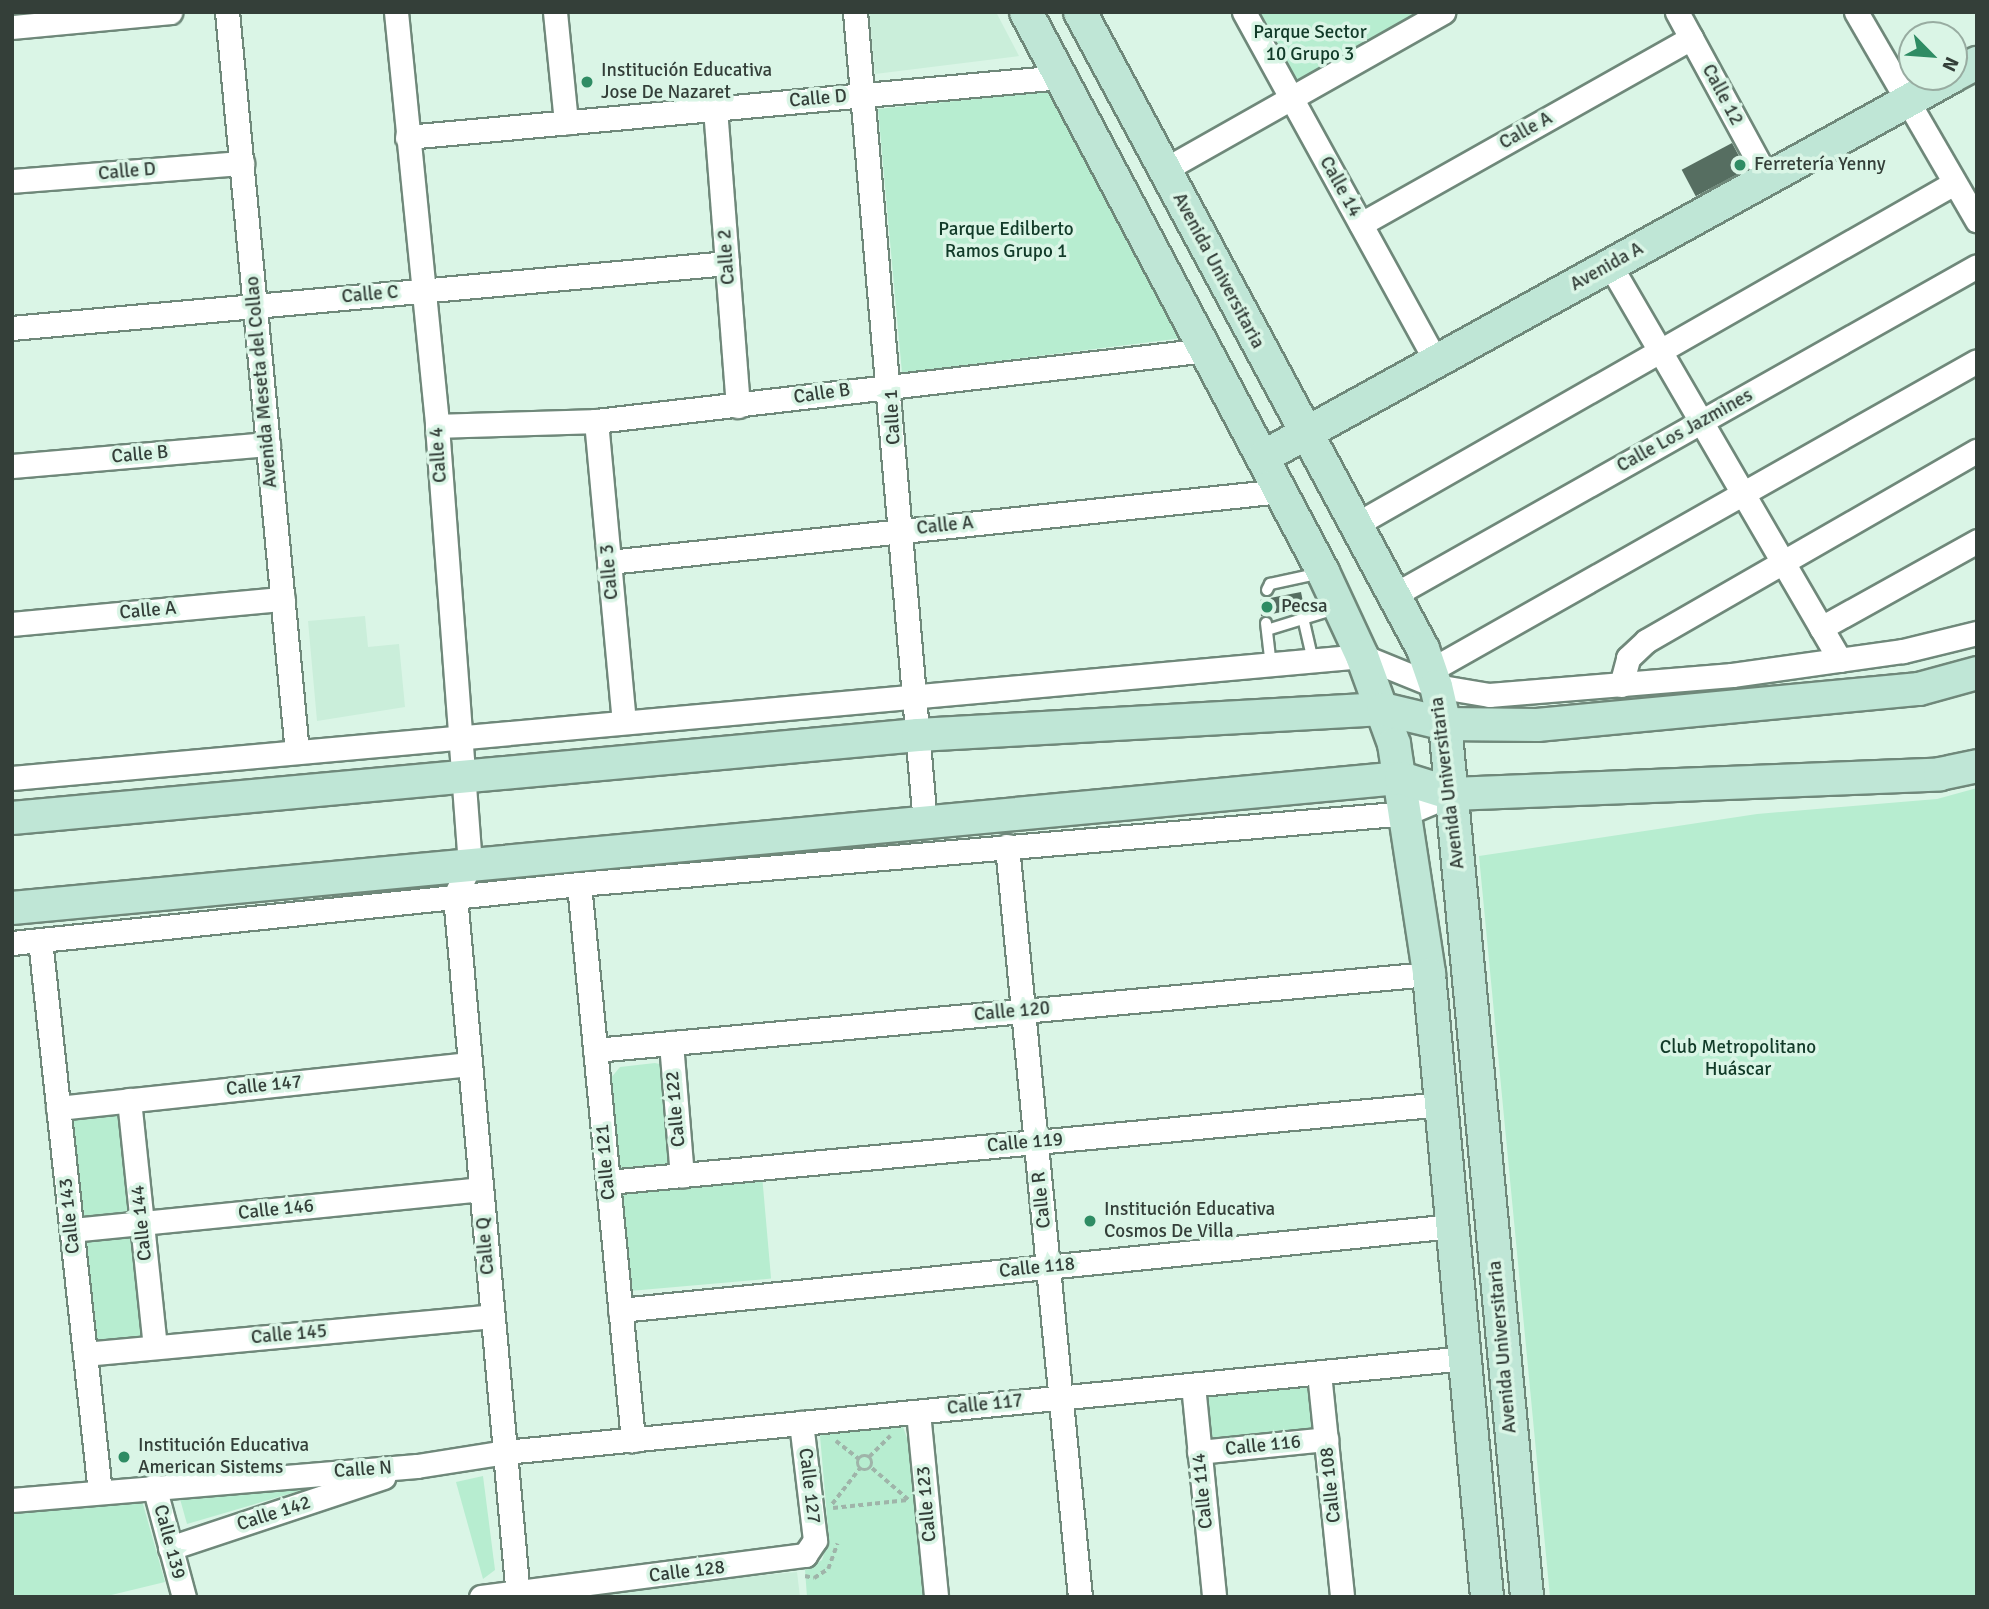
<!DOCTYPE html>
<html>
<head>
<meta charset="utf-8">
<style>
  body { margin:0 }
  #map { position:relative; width:1989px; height:1609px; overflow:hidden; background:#daf5e6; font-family:Signika,sans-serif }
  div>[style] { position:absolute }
  .built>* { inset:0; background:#caeeda }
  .green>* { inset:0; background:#b7edd0; transform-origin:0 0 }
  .building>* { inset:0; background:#566e61; transform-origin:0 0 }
  .path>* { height:3.5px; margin-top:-1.75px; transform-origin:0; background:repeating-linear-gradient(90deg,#9fb4a9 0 5px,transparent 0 8.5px) }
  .path>.ring { margin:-1.75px; padding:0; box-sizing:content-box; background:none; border:3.5px solid #9fb4a9; border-radius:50% }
  .roads { filter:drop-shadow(2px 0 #6f887a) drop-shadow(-2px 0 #6f887a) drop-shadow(0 2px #6f887a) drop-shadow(0 -2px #6f887a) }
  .lane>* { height:10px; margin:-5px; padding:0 5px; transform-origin:5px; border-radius:5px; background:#fff }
  .street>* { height:23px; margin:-11.5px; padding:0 11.5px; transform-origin:11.5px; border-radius:11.5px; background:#fff }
  .secondary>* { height:32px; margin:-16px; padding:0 16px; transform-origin:16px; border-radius:16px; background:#bfe6d6 }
  .dots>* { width:19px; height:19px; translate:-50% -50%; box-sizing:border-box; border:4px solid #daf5e6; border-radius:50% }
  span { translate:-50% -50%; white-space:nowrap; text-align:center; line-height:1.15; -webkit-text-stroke:7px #daf5e6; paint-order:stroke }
  .park-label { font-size:19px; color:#113a28 }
  .poi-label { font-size:19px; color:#343f39 }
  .left { translate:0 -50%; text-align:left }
  .street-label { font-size:19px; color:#343f39 }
  .frame { position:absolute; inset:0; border:14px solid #343f39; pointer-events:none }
  .north { position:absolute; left:1898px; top:21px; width:70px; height:70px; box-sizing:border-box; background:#daf5e6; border:2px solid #98aca1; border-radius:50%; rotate:115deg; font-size:19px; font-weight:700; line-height:28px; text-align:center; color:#343f39 }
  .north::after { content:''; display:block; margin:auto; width:24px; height:32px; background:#2f8c64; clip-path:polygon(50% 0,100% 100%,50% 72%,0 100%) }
</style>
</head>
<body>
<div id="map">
  <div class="built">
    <div style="clip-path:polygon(869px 12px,996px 12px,1019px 56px,875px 74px)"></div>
    <div style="clip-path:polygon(365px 616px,368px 647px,399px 644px,405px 707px,317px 721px,308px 621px)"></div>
    <div style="clip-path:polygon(797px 1572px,800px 1597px,544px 1597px,545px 1596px)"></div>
  </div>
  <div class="green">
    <div style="clip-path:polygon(1254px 12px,1438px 12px,1296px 89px)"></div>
    <div style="clip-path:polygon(1051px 91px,1183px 338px,902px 373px,878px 109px)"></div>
    <div style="clip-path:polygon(1977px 788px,1977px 1597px,1550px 1597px,1479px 856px,1757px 814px,1937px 799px)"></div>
    <div style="clip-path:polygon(655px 1063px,664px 1065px,672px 1168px,620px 1170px,610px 1079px,620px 1067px)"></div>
    <div style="left:120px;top:1111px;width:105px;height:50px;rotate:83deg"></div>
    <div style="left:762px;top:1175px;width:104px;height:142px;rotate:85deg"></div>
    <div style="left:135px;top:1237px;width:104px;height:55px;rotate:85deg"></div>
    <div style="clip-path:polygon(1305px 1381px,1312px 1387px,1313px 1430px,1217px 1441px,1209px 1436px,1205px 1393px)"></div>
    <div style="clip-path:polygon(902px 1424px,911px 1449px,924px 1597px,807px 1597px,805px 1570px,822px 1560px,829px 1539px,820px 1436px,824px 1430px)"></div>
    <div style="clip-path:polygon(350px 1476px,187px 1524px,178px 1492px)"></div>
    <div style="clip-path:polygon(483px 1476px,495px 1570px,483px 1579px,456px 1482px)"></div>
    <div style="clip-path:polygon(141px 1497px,165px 1582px,103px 1597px,12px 1597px,12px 1508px)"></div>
  </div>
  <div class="building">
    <div style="left:1732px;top:143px;width:30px;height:57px;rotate:62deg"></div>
    <div style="clip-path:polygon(1301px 592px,1303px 602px,1293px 610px,1261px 616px,1260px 600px)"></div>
  </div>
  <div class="path">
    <div style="left:836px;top:1441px;width:29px;rotate:38deg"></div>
    <div class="ring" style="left:858px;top:1456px;width:10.5px;height:10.5px"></div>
    <div style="left:869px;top:1457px;width:30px;rotate:-45deg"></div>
    <div style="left:832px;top:1504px;width:46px;rotate:-52.1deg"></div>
    <div style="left:833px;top:1508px;width:75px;rotate:-6.1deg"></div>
    <div style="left:908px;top:1500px;width:50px;rotate:-139deg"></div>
    <div style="left:805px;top:1576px;width:9px;rotate:13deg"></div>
    <div style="left:814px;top:1578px;width:17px;rotate:-33deg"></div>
    <div style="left:828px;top:1569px;width:27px;rotate:-70deg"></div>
  </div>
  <div class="roads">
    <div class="lane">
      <div style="left:1267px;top:590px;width:7px;rotate:-63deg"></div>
      <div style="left:1270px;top:584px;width:52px;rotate:-12.2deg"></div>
      <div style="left:1301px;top:609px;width:53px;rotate:77deg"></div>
      <div style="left:1266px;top:623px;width:43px;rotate:83.4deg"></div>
      <div style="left:1267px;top:630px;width:74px;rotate:-17.2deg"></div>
    </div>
    <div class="street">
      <div style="left:227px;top:12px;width:743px;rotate:84.6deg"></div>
      <div style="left:396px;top:12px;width:416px;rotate:84.3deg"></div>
      <div style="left:437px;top:426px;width:440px;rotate:85.7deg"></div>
      <div style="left:470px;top:865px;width:34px;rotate:116deg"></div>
      <div style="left:455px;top:896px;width:704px;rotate:84.86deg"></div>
      <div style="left:555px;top:12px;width:111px;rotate:84.3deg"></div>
      <div style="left:855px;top:12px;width:814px;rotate:85.07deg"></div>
      <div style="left:1244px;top:12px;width:398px;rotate:61.2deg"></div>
      <div style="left:1677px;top:12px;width:189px;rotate:61.5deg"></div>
      <div style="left:1856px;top:12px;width:241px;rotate:59.9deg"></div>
      <div style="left:12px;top:27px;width:159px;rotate:-5.4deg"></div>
      <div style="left:715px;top:108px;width:299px;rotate:85.6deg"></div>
      <div style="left:407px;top:137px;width:657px;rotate:-5.24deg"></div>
      <div style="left:1164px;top:170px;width:321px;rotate:-29.5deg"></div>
      <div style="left:12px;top:181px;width:231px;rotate:-4.5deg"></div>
      <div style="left:1361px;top:224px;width:379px;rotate:-29.4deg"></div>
      <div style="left:1610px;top:265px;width:457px;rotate:59.8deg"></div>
      <div style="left:12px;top:328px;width:718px;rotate:-5.19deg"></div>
      <div style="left:596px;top:421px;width:302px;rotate:84.7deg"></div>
      <div style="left:437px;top:426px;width:159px;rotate:-1.8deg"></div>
      <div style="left:596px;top:421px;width:615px;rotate:-6.63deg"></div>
      <div style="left:12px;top:466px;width:257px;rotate:-4.9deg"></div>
      <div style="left:1355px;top:525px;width:690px;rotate:-29.72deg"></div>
      <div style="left:609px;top:562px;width:676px;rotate:-6.03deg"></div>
      <div style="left:1394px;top:595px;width:669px;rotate:-29.44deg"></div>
      <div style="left:12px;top:624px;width:272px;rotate:-5.3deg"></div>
      <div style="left:1821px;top:628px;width:179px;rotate:-29.1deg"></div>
      <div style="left:1431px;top:670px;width:627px;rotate:-29.51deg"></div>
      <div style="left:1621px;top:685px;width:28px;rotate:-75deg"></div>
      <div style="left:1628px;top:658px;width:25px;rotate:-43deg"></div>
      <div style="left:1646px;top:641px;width:382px;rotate:-29.9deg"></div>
      <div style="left:12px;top:778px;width:1356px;rotate:-5.16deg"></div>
      <div style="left:1362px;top:656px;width:80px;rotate:22.1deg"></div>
      <div style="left:1436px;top:686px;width:54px;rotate:9.6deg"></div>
      <div style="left:1489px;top:695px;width:244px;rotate:-4.7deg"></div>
      <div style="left:1732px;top:675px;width:173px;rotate:-8deg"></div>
      <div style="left:1903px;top:651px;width:76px;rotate:-13.7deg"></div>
      <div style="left:1007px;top:846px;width:755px;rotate:84.45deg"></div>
      <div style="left:579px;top:884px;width:559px;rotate:84.45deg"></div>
      <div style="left:40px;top:940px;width:555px;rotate:83.8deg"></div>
      <div style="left:12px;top:943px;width:570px;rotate:-5.94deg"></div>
      <div style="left:579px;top:884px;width:831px;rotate:-4.9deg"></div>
      <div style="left:1407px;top:813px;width:49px;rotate:-22.9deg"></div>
      <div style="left:671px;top:1043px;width:133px;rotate:85.3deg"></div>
      <div style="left:595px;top:1050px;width:837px;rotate:-5.21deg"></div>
      <div style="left:129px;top:1100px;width:248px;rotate:84deg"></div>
      <div style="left:58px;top:1108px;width:414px;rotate:-6.1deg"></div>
      <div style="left:608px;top:1182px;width:838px;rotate:-5.34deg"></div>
      <div style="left:72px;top:1230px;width:411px;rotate:-5.7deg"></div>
      <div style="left:620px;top:1310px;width:837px;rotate:-5.76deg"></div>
      <div style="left:85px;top:1354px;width:409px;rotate:-5.3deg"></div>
      <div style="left:1319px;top:1373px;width:225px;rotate:84.1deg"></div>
      <div style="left:1193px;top:1385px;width:213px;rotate:84.3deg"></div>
      <div style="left:918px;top:1412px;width:186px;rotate:84.4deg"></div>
      <div style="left:1199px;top:1452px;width:128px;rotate:-5.8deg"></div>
      <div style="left:154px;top:1486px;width:115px;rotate:74.9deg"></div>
      <div style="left:12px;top:1500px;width:406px;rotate:-4.8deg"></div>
      <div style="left:417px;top:1466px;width:89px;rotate:-9deg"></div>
      <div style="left:505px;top:1452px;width:966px;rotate:-5.59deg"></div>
      <div style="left:170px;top:1548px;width:225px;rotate:-18.4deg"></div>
      <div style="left:481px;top:1597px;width:327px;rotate:-7.4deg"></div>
      <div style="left:805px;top:1555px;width:18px;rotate:-56deg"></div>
      <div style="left:815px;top:1540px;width:118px;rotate:-96.8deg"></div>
    </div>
    <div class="secondary">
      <div style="left:1026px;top:12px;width:634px;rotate:62.06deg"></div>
      <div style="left:1323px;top:572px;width:93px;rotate:65.1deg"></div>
      <div style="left:1362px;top:656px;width:94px;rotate:70deg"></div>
      <div style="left:1394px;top:744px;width:233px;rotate:81.3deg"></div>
      <div style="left:1429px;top:974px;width:626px;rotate:84.68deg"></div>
      <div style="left:1080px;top:12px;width:723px;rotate:61.7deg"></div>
      <div style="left:1423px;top:649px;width:39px;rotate:71deg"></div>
      <div style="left:1436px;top:686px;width:39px;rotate:77deg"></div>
      <div style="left:1445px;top:724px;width:877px;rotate:84.63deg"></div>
      <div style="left:1954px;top:75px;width:26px;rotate:-28deg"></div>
      <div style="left:1263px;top:457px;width:786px;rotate:-28.91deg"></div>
      <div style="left:12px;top:818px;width:910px;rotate:-5.23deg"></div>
      <div style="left:918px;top:735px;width:466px;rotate:-3.2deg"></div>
      <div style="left:1383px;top:709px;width:64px;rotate:13.6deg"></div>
      <div style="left:1445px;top:724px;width:92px;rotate:0.6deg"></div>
      <div style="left:1537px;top:725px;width:384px;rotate:-5.4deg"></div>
      <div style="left:1919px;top:689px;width:60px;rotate:-15.4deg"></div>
      <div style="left:12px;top:908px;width:1395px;rotate:-5.35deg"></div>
      <div style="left:1401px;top:778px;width:53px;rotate:17.4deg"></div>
      <div style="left:1452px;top:794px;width:488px;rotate:-2.3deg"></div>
      <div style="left:1940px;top:774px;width:38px;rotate:-12deg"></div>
    </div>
  </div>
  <div class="dots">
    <div style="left:587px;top:82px;background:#2f8c64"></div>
    <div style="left:1740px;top:165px;background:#2f8c64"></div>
    <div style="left:1267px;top:607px;background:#2f8c64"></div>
    <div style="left:1090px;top:1221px;background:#2f8c64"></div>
    <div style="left:124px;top:1457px;background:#2f8c64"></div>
  </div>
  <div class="park-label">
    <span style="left:1310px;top:44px">Parque Sector<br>10 Grupo 3</span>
    <span style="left:1006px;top:241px">Parque Edilberto<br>Ramos Grupo 1</span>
    <span style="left:1738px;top:1059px">Club Metropolitano<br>Huáscar</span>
  </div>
  <div class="poi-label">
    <span class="left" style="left:601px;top:82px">Institución Educativa<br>Jose De Nazaret</span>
    <span class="left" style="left:1754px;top:165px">Ferretería Yenny</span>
    <span class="left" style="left:1281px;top:607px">Pecsa</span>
    <span class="left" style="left:1104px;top:1221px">Institución Educativa<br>Cosmos De Villa</span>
    <span class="left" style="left:138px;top:1457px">Institución Educativa<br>American Sistems</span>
  </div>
  <div class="street-label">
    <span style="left:1722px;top:95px;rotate:62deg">Calle 12</span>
    <span style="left:818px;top:99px;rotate:-5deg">Calle D</span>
    <span style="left:1526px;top:131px;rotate:-29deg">Calle A</span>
    <span style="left:127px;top:172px;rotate:-5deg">Calle D</span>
    <span style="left:1340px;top:187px;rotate:61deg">Calle 14</span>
    <span style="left:727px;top:257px;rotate:-94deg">Calle 2</span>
    <span style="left:1607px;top:267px;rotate:-29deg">Avenida A</span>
    <span style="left:1218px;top:271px;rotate:62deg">Avenida Universitaria</span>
    <span style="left:370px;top:295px;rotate:-5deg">Calle C</span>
    <span style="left:262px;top:382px;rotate:-95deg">Avenida Meseta del Collao</span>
    <span style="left:822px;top:394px;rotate:-8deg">Calle B</span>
    <span style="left:893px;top:417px;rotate:-93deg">Calle 1</span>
    <span style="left:1685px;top:431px;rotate:-29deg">Calle Los Jazmines</span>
    <span style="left:140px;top:455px;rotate:-5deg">Calle B</span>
    <span style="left:439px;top:455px;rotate:-94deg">Calle 4</span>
    <span style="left:945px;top:526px;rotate:-6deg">Calle A</span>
    <span style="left:610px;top:572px;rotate:-95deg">Calle 3</span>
    <span style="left:148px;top:611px;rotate:-5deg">Calle A</span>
    <span style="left:1448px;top:783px;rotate:-97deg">Avenida Universitaria</span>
    <span style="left:1012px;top:1012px;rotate:-5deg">Calle 120</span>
    <span style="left:264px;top:1086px;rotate:-6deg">Calle 147</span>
    <span style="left:676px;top:1109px;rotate:-95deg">Calle 122</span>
    <span style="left:1025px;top:1143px;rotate:-5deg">Calle 119</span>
    <span style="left:606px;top:1162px;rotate:-95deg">Calle 121</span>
    <span style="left:1042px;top:1200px;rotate:-96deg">Calle R</span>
    <span style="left:276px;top:1210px;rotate:-6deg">Calle 146</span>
    <span style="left:70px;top:1216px;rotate:-96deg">Calle 143</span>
    <span style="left:142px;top:1223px;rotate:-96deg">Calle 144</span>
    <span style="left:486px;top:1246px;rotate:-95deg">Calle Q</span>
    <span style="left:1037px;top:1268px;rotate:-6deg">Calle 118</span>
    <span style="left:289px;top:1335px;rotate:-5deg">Calle 145</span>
    <span style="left:1503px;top:1347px;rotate:-95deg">Avenida Universitaria</span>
    <span style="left:985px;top:1405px;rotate:-6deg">Calle 117</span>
    <span style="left:1263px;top:1446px;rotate:-6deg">Calle 116</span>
    <span style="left:363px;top:1470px;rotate:-4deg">Calle N</span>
    <span style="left:1331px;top:1485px;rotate:-96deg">Calle 108</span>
    <span style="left:809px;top:1486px;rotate:83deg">Calle 127</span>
    <span style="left:1203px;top:1491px;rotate:-96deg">Calle 114</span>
    <span style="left:927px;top:1504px;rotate:-95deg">Calle 123</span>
    <span style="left:274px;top:1514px;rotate:-18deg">Calle 142</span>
    <span style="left:169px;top:1542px;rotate:75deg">Calle 139</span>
    <span style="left:687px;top:1572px;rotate:-7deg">Calle 128</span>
  </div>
  <div class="frame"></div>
  <div class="north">N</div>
</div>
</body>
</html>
